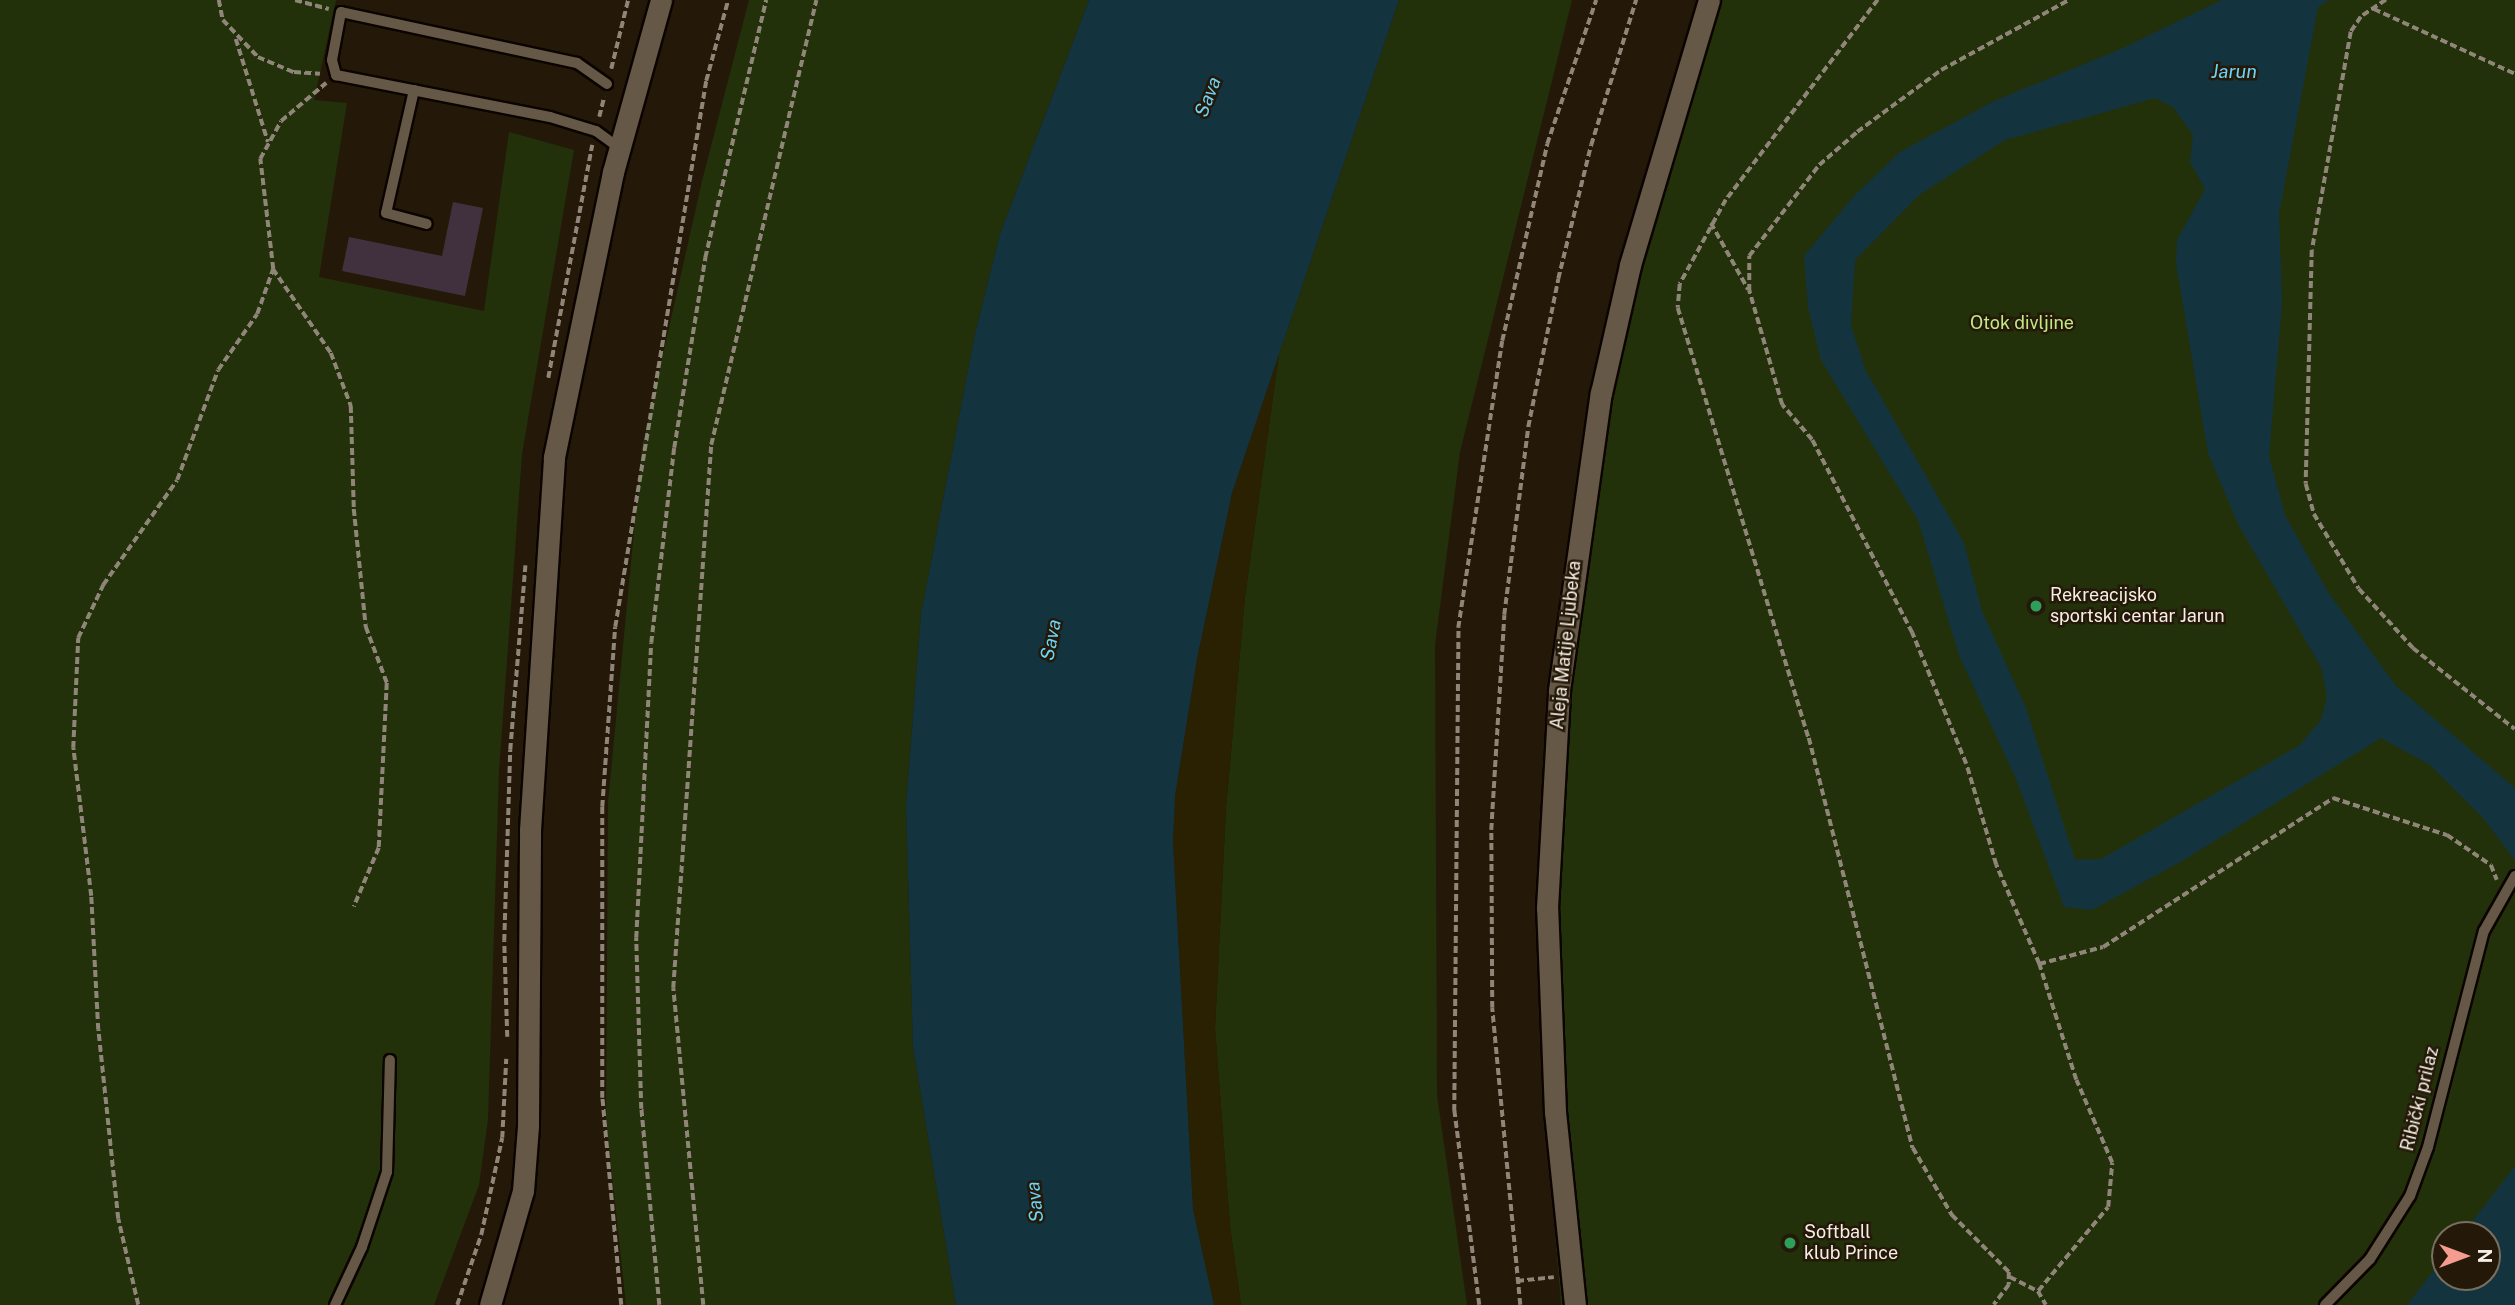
<!DOCTYPE html>
<html>
<head>
<meta charset="utf-8">
<style>
  body { margin:0 }
  #map { position:relative; width:2515px; height:1305px; overflow:hidden; background:#241909; font-family:"Public Sans",sans-serif }
  div>[style] { position:absolute }
  .green>* { inset:0; background:#23310b }
  .sand>* { inset:0; background:#292101 }
  .water>* { inset:0; background:#13343f }
  .building>* { inset:0; background:#41313e }
  .path>* { height:3.5px; margin-top:-1.75px; transform-origin:0; background:repeating-linear-gradient(90deg,#8f8578 0 7px,transparent 0 10.5px) }
  .roads { filter:drop-shadow(2px 0 #0c0400) drop-shadow(-2px 0 #0c0400) drop-shadow(0 2px #0c0400) drop-shadow(0 -2px #0c0400) }
  .lane>* { height:10px; margin:-5px; padding:0 5px; transform-origin:5px; border-radius:5px; background:#655847 }
  .street>* { height:21px; margin:-10.5px; padding:0 10.5px; transform-origin:10.5px; border-radius:10.5px; background:#655847 }
  .dots>* { width:19px; height:19px; translate:-50% -50%; box-sizing:border-box; border:4px solid #241909; border-radius:50% }
  span { translate:-50% -50%; white-space:nowrap; text-align:center; line-height:1.15; -webkit-text-stroke:5px #241909; paint-order:stroke }
  .park-label { font-size:18px; color:#c0e983 }
  .poi-label { font-size:18px; color:#f7efe5 }
  .left { translate:0 -50%; text-align:left }
  .street-label { font-size:18px; color:#f7efe5 }
  .water-label { font-size:19px; color:#6cd5fa; font-style:italic }
  .north { position:absolute; left:2431px; top:1221px; width:70px; height:70px; box-sizing:border-box; background:#241909; border:2px solid #786f61; border-radius:50%; rotate:90deg; font-size:19px; font-weight:700; line-height:28px; text-align:center; color:#f7efe5 }
  .north::after { content:''; display:block; margin:auto; width:24px; height:32px; background:#f59c90; clip-path:polygon(50% 0,100% 100%,50% 72%,0 100%) }
</style>
</head>
<body>
<div id="map">
  <div class="green">
    <div style="clip-path:polygon(0 0,336px 0,314px 100px,347px 103px,319px 277px,484px 311px,509px 132px,574px 150px,522px 454px,499px 771px,488px 1119px,479px 1185px,434px 1305px,0 1305px)"></div>
    <div style="clip-path:polygon(749px 0,1089px 0,1000px 234px,975px 334px,921px 614px,906px 805px,913px 1047px,956px 1305px,626px 1305px,606px 1118px,608px 803px,642px 448px,702px 181px)"></div>
    <div style="clip-path:polygon(1399px 0,1572px 0,1460px 452px,1435px 645px,1437px 1095px,1467px 1305px,1241px 1305px,1230px 1226px,1215px 1028px,1226px 808px,1245px 597px,1279px 354px)"></div>
    <div style="clip-path:polygon(evenodd,1698px 0,2515px 0,2515px 1305px,1561px 1305px,1541px 1058px,1538px 930px,1543px 756px,1552px 656px,1581px 446px,1605px 326px,1698px 0,2445px 1235px,2487px 1235px,2487px 1277px,2445px 1277px,2445px 1235px)"></div>
  </div>
  <div class="sand">
    <div style="clip-path:polygon(1279px 354px,1245px 597px,1226px 808px,1215px 1028px,1230px 1226px,1241px 1305px,1214px 1305px,1193px 1209px,1173px 842px,1175px 796px,1197px 659px,1232px 493px)"></div>
  </div>
  <div class="water">
    <div style="clip-path:polygon(1089px 0,1399px 0,1232px 493px,1197px 659px,1175px 796px,1173px 842px,1193px 1209px,1214px 1305px,956px 1305px,913px 1047px,906px 805px,921px 614px,975px 334px,1000px 234px)"></div>
    <div style="clip-path:polygon(evenodd,2222px 0,2329px 0,2318px 7px,2279px 214px,2282px 304px,2269px 456px,2285px 515px,2328px 592px,2396px 686px,2515px 788px,2515px 860px,2483px 818px,2430px 765px,2381px 738px,2184px 860px,2092px 910px,2064px 907px,2016px 779px,1959px 655px,1918px 520px,1821px 360px,1808px 307px,1804px 256px,1853px 197px,1900px 152px,1994px 101px,2123px 48px,2222px 0,2155px 98px,2173px 107px,2193px 135px,2190px 162px,2205px 189px,2177px 240px,2176px 263px,2208px 453px,2239px 526px,2321px 667px,2327px 697px,2321px 720px,2300px 745px,2101px 859px,2075px 860px,2026px 708px,1982px 611px,1964px 543px,1865px 369px,1851px 325px,1855px 260px,1919px 195px,2005px 140px,2155px 98px)"></div>
    <div style="clip-path:polygon(2515px 1166px,2515px 1305px,2407px 1305px,2445px 1256px,2445px 1277px,2487px 1277px,2487px 1235px,2462px 1235px)"></div>
  </div>
  <div class="building">
    <div style="clip-path:polygon(453px 202px,483px 208px,465px 296px,342px 271px,349px 237px,442px 256px)"></div>
  </div>
  <div class="path">
    <div style="left:219px;top:0;width:20px;rotate:79deg"></div>
    <div style="left:223px;top:20px;width:51px;rotate:46.6deg"></div>
    <div style="left:258px;top:57px;width:39px;rotate:23deg"></div>
    <div style="left:294px;top:72px;width:26px;rotate:4deg"></div>
    <div style="left:295px;top:0;width:35px;rotate:15deg"></div>
    <div style="left:1878px;top:0;width:251px;rotate:127.2deg"></div>
    <div style="left:1726px;top:200px;width:96px;rotate:118.7deg"></div>
    <div style="left:1680px;top:284px;width:24px;rotate:95deg"></div>
    <div style="left:1678px;top:308px;width:450px;rotate:73.1deg"></div>
    <div style="left:1809px;top:738px;width:423px;rotate:75.8deg"></div>
    <div style="left:1913px;top:1148px;width:78px;rotate:59.8deg"></div>
    <div style="left:1952px;top:1215px;width:81px;rotate:45deg"></div>
    <div style="left:2009px;top:1272px;width:13px;rotate:90deg"></div>
    <div style="left:2009px;top:1285px;width:25px;rotate:127deg"></div>
    <div style="left:2386px;top:0;width:30px;rotate:146deg"></div>
    <div style="left:2361px;top:17px;width:18px;rotate:124deg"></div>
    <div style="left:2351px;top:32px;width:221px;rotate:100.1deg"></div>
    <div style="left:2312px;top:250px;width:234px;rotate:91.5deg"></div>
    <div style="left:2306px;top:484px;width:31px;rotate:75deg"></div>
    <div style="left:2314px;top:514px;width:87px;rotate:59deg"></div>
    <div style="left:2359px;top:589px;width:80px;rotate:47.5deg"></div>
    <div style="left:2413px;top:648px;width:130px;rotate:38.5deg"></div>
    <div style="left:2374px;top:9px;width:155px;rotate:24.7deg"></div>
    <div style="left:236px;top:39px;width:108px;rotate:72.7deg"></div>
    <div style="left:611px;top:69px;width:71px;rotate:-76.2deg"></div>
    <div style="left:599px;top:117px;width:21px;rotate:-76deg"></div>
    <div style="left:1711px;top:223px;width:76px;rotate:60.7deg"></div>
    <div style="left:273px;top:269px;width:102px;rotate:55.4deg"></div>
    <div style="left:331px;top:353px;width:57px;rotate:69.3deg"></div>
    <div style="left:351px;top:406px;width:103px;rotate:88.3deg"></div>
    <div style="left:354px;top:509px;width:119px;rotate:84.2deg"></div>
    <div style="left:366px;top:627px;width:60px;rotate:69.4deg"></div>
    <div style="left:387px;top:683px;width:165px;rotate:92.8deg"></div>
    <div style="left:379px;top:848px;width:64px;rotate:113deg"></div>
    <div style="left:548px;top:378px;width:237px;rotate:-79.3deg"></div>
    <div style="left:2039px;top:964px;width:66px;rotate:-14.9deg"></div>
    <div style="left:2103px;top:947px;width:274px;rotate:-32.9deg"></div>
    <div style="left:2333px;top:798px;width:120px;rotate:18deg"></div>
    <div style="left:2447px;top:835px;width:53px;rotate:34.3deg"></div>
    <div style="left:2491px;top:865px;width:16px;rotate:68deg"></div>
    <div style="left:507px;top:1037px;width:96px;rotate:-91.8deg"></div>
    <div style="left:504px;top:941px;width:191px;rotate:-88.2deg"></div>
    <div style="left:510px;top:750px;width:185px;rotate:-85.3deg"></div>
    <div style="left:2010px;top:1277px;width:31px;rotate:27deg"></div>
    <div style="left:2038px;top:1291px;width:16px;rotate:60deg"></div>
    <div style="left:1517px;top:1281px;width:37px;rotate:-6deg"></div>
    <div style="left:2038px;top:1291px;width:109px;rotate:-50.2deg"></div>
    <div style="left:2108px;top:1207px;width:44px;rotate:-84.8deg"></div>
    <div style="left:2112px;top:1163px;width:90px;rotate:-113.4deg"></div>
    <div style="left:2076px;top:1080px;width:122px;rotate:-107.7deg"></div>
    <div style="left:2039px;top:964px;width:108px;rotate:-113.5deg"></div>
    <div style="left:1996px;top:865px;width:105px;rotate:-106.5deg"></div>
    <div style="left:1966px;top:764px;width:142px;rotate:-112.4deg"></div>
    <div style="left:1912px;top:633px;width:217px;rotate:-117.4deg"></div>
    <div style="left:1812px;top:440px;width:46px;rotate:-130.6deg"></div>
    <div style="left:1782px;top:405px;width:119px;rotate:-106.1deg"></div>
    <div style="left:1749px;top:291px;width:35px;rotate:-90deg"></div>
    <div style="left:1749px;top:256px;width:115px;rotate:-52.4deg"></div>
    <div style="left:1819px;top:165px;width:50px;rotate:-41deg"></div>
    <div style="left:1857px;top:132px;width:104px;rotate:-36.4deg"></div>
    <div style="left:1941px;top:70px;width:146px;rotate:-28.7deg"></div>
    <div style="left:138px;top:1305px;width:88px;rotate:-103.1deg"></div>
    <div style="left:118px;top:1219px;width:190px;rotate:-96deg"></div>
    <div style="left:98px;top:1030px;width:134px;rotate:-93deg"></div>
    <div style="left:91px;top:896px;width:149px;rotate:-96.9deg"></div>
    <div style="left:73px;top:748px;width:110px;rotate:-87.4deg"></div>
    <div style="left:78px;top:638px;width:59px;rotate:-64.7deg"></div>
    <div style="left:103px;top:585px;width:128px;rotate:-54.8deg"></div>
    <div style="left:177px;top:480px;width:117px;rotate:-69.6deg"></div>
    <div style="left:218px;top:370px;width:68px;rotate:-55.1deg"></div>
    <div style="left:257px;top:314px;width:48px;rotate:-70.4deg"></div>
    <div style="left:273px;top:269px;width:111px;rotate:-96.7deg"></div>
    <div style="left:260px;top:159px;width:43px;rotate:-61.1deg"></div>
    <div style="left:281px;top:121px;width:59px;rotate:-40.2deg"></div>
    <div style="left:457px;top:1305px;width:74px;rotate:-71.1deg"></div>
    <div style="left:481px;top:1235px;width:99px;rotate:-77.8deg"></div>
    <div style="left:502px;top:1138px;width:79px;rotate:-87.1deg"></div>
    <div style="left:621px;top:1305px;width:208px;rotate:-95.2deg"></div>
    <div style="left:602px;top:1098px;width:291px;rotate:-90deg"></div>
    <div style="left:602px;top:807px;width:180px;rotate:-85.9deg"></div>
    <div style="left:615px;top:627px;width:554px;rotate:-80.54deg"></div>
    <div style="left:706px;top:81px;width:84px;rotate:-74.8deg"></div>
    <div style="left:659px;top:1305px;width:197px;rotate:-95.2deg"></div>
    <div style="left:641px;top:1109px;width:171px;rotate:-91.7deg"></div>
    <div style="left:636px;top:938px;width:295px;rotate:-87.1deg"></div>
    <div style="left:651px;top:643px;width:196px;rotate:-83.3deg"></div>
    <div style="left:674px;top:448px;width:193px;rotate:-80.7deg"></div>
    <div style="left:705px;top:258px;width:265px;rotate:-76.7deg"></div>
    <div style="left:703px;top:1305px;width:318px;rotate:-95.4deg"></div>
    <div style="left:673px;top:988px;width:544px;rotate:-86deg"></div>
    <div style="left:711px;top:445px;width:457px;rotate:-76.7deg"></div>
    <div style="left:1479px;top:1305px;width:196px;rotate:-97.3deg"></div>
    <div style="left:1454px;top:1111px;width:483px;rotate:-89.5deg"></div>
    <div style="left:1458px;top:628px;width:290px;rotate:-81.3deg"></div>
    <div style="left:1502px;top:341px;width:202px;rotate:-77.1deg"></div>
    <div style="left:1547px;top:144px;width:152px;rotate:-71.2deg"></div>
    <div style="left:1520px;top:1305px;width:298px;rotate:-95.4deg"></div>
    <div style="left:1492px;top:1008px;width:178px;rotate:-90.3deg"></div>
    <div style="left:1491px;top:830px;width:215px;rotate:-86.5deg"></div>
    <div style="left:1504px;top:615px;width:190px;rotate:-82.7deg"></div>
    <div style="left:1528px;top:427px;width:151px;rotate:-78.5deg"></div>
    <div style="left:1558px;top:279px;width:138px;rotate:-76.2deg"></div>
    <div style="left:1591px;top:145px;width:152px;rotate:-72.8deg"></div>
  </div>
  <div class="roads">
    <div class="lane">
      <div style="left:607px;top:84px;width:37px;rotate:-145deg"></div>
      <div style="left:577px;top:63px;width:241px;rotate:-167.8deg"></div>
      <div style="left:341px;top:12px;width:49px;rotate:100.6deg"></div>
      <div style="left:332px;top:60px;width:16px;rotate:75deg"></div>
      <div style="left:336px;top:75px;width:218px;rotate:11.1deg"></div>
      <div style="left:550px;top:117px;width:48px;rotate:16.9deg"></div>
      <div style="left:596px;top:131px;width:31px;rotate:36deg"></div>
      <div style="left:414px;top:90px;width:126px;rotate:102.8deg"></div>
      <div style="left:386px;top:213px;width:42px;rotate:15deg"></div>
      <div style="left:335px;top:1305px;width:64px;rotate:-65deg"></div>
      <div style="left:362px;top:1247px;width:79px;rotate:-71.6deg"></div>
      <div style="left:387px;top:1172px;width:112px;rotate:-88.5deg"></div>
      <div style="left:2325px;top:1305px;width:64px;rotate:-45.6deg"></div>
      <div style="left:2370px;top:1259px;width:75px;rotate:-57.6deg"></div>
      <div style="left:2410px;top:1196px;width:52px;rotate:-69.8deg"></div>
      <div style="left:2428px;top:1147px;width:223px;rotate:-75.5deg"></div>
      <div style="left:2484px;top:931px;width:63px;rotate:-60.6deg"></div>
    </div>
    <div class="street">
      <div style="left:490px;top:1305px;width:119px;rotate:-73.9deg"></div>
      <div style="left:523px;top:1191px;width:65px;rotate:-85.6deg"></div>
      <div style="left:528px;top:1126px;width:296px;rotate:-89.6deg"></div>
      <div style="left:530px;top:830px;width:374px;rotate:-86.3deg"></div>
      <div style="left:554px;top:457px;width:291px;rotate:-78.3deg"></div>
      <div style="left:613px;top:172px;width:179px;rotate:-74.4deg"></div>
      <div style="left:1575px;top:1305px;width:194px;rotate:-95.9deg"></div>
      <div style="left:1555px;top:1112px;width:204px;rotate:-92.2deg"></div>
      <div style="left:1547px;top:908px;width:218px;rotate:-86.8deg"></div>
      <div style="left:1559px;top:690px;width:300px;rotate:-82deg"></div>
      <div style="left:1601px;top:393px;width:131px;rotate:-77.2deg"></div>
      <div style="left:1630px;top:265px;width:277px;rotate:-73.4deg"></div>
    </div>
  </div>
  <div class="dots">
    <div style="left:2036px;top:606px;background:#2e9e5b"></div>
    <div style="left:1790px;top:1243px;background:#2e9e5b"></div>
  </div>
  <div class="park-label">
    <span style="left:2022px;top:323px">Otok divljine</span>
  </div>
  <div class="poi-label">
    <span class="left" style="left:2050px;top:606px">Rekreacijsko<br>sportski centar Jarun</span>
    <span class="left" style="left:1804px;top:1243px">Softball<br>klub Prince</span>
  </div>
  <div class="street-label">
    <span style="left:1566px;top:645px;rotate:-84deg">Aleja Matije Ljubeka</span>
    <span style="left:2420px;top:1099px;rotate:-76deg">Ribički prilaz</span>
  </div>
  <div class="water-label">
    <span style="left:2234px;top:72px">Jarun</span>
    <span style="left:1208px;top:97px;rotate:-69deg">Sava</span>
    <span style="left:1051px;top:640px;rotate:-79deg">Sava</span>
    <span style="left:1035px;top:1202px;rotate:-96deg">Sava</span>
  </div>
  <div class="north">N</div>
</div>
</body>
</html>
